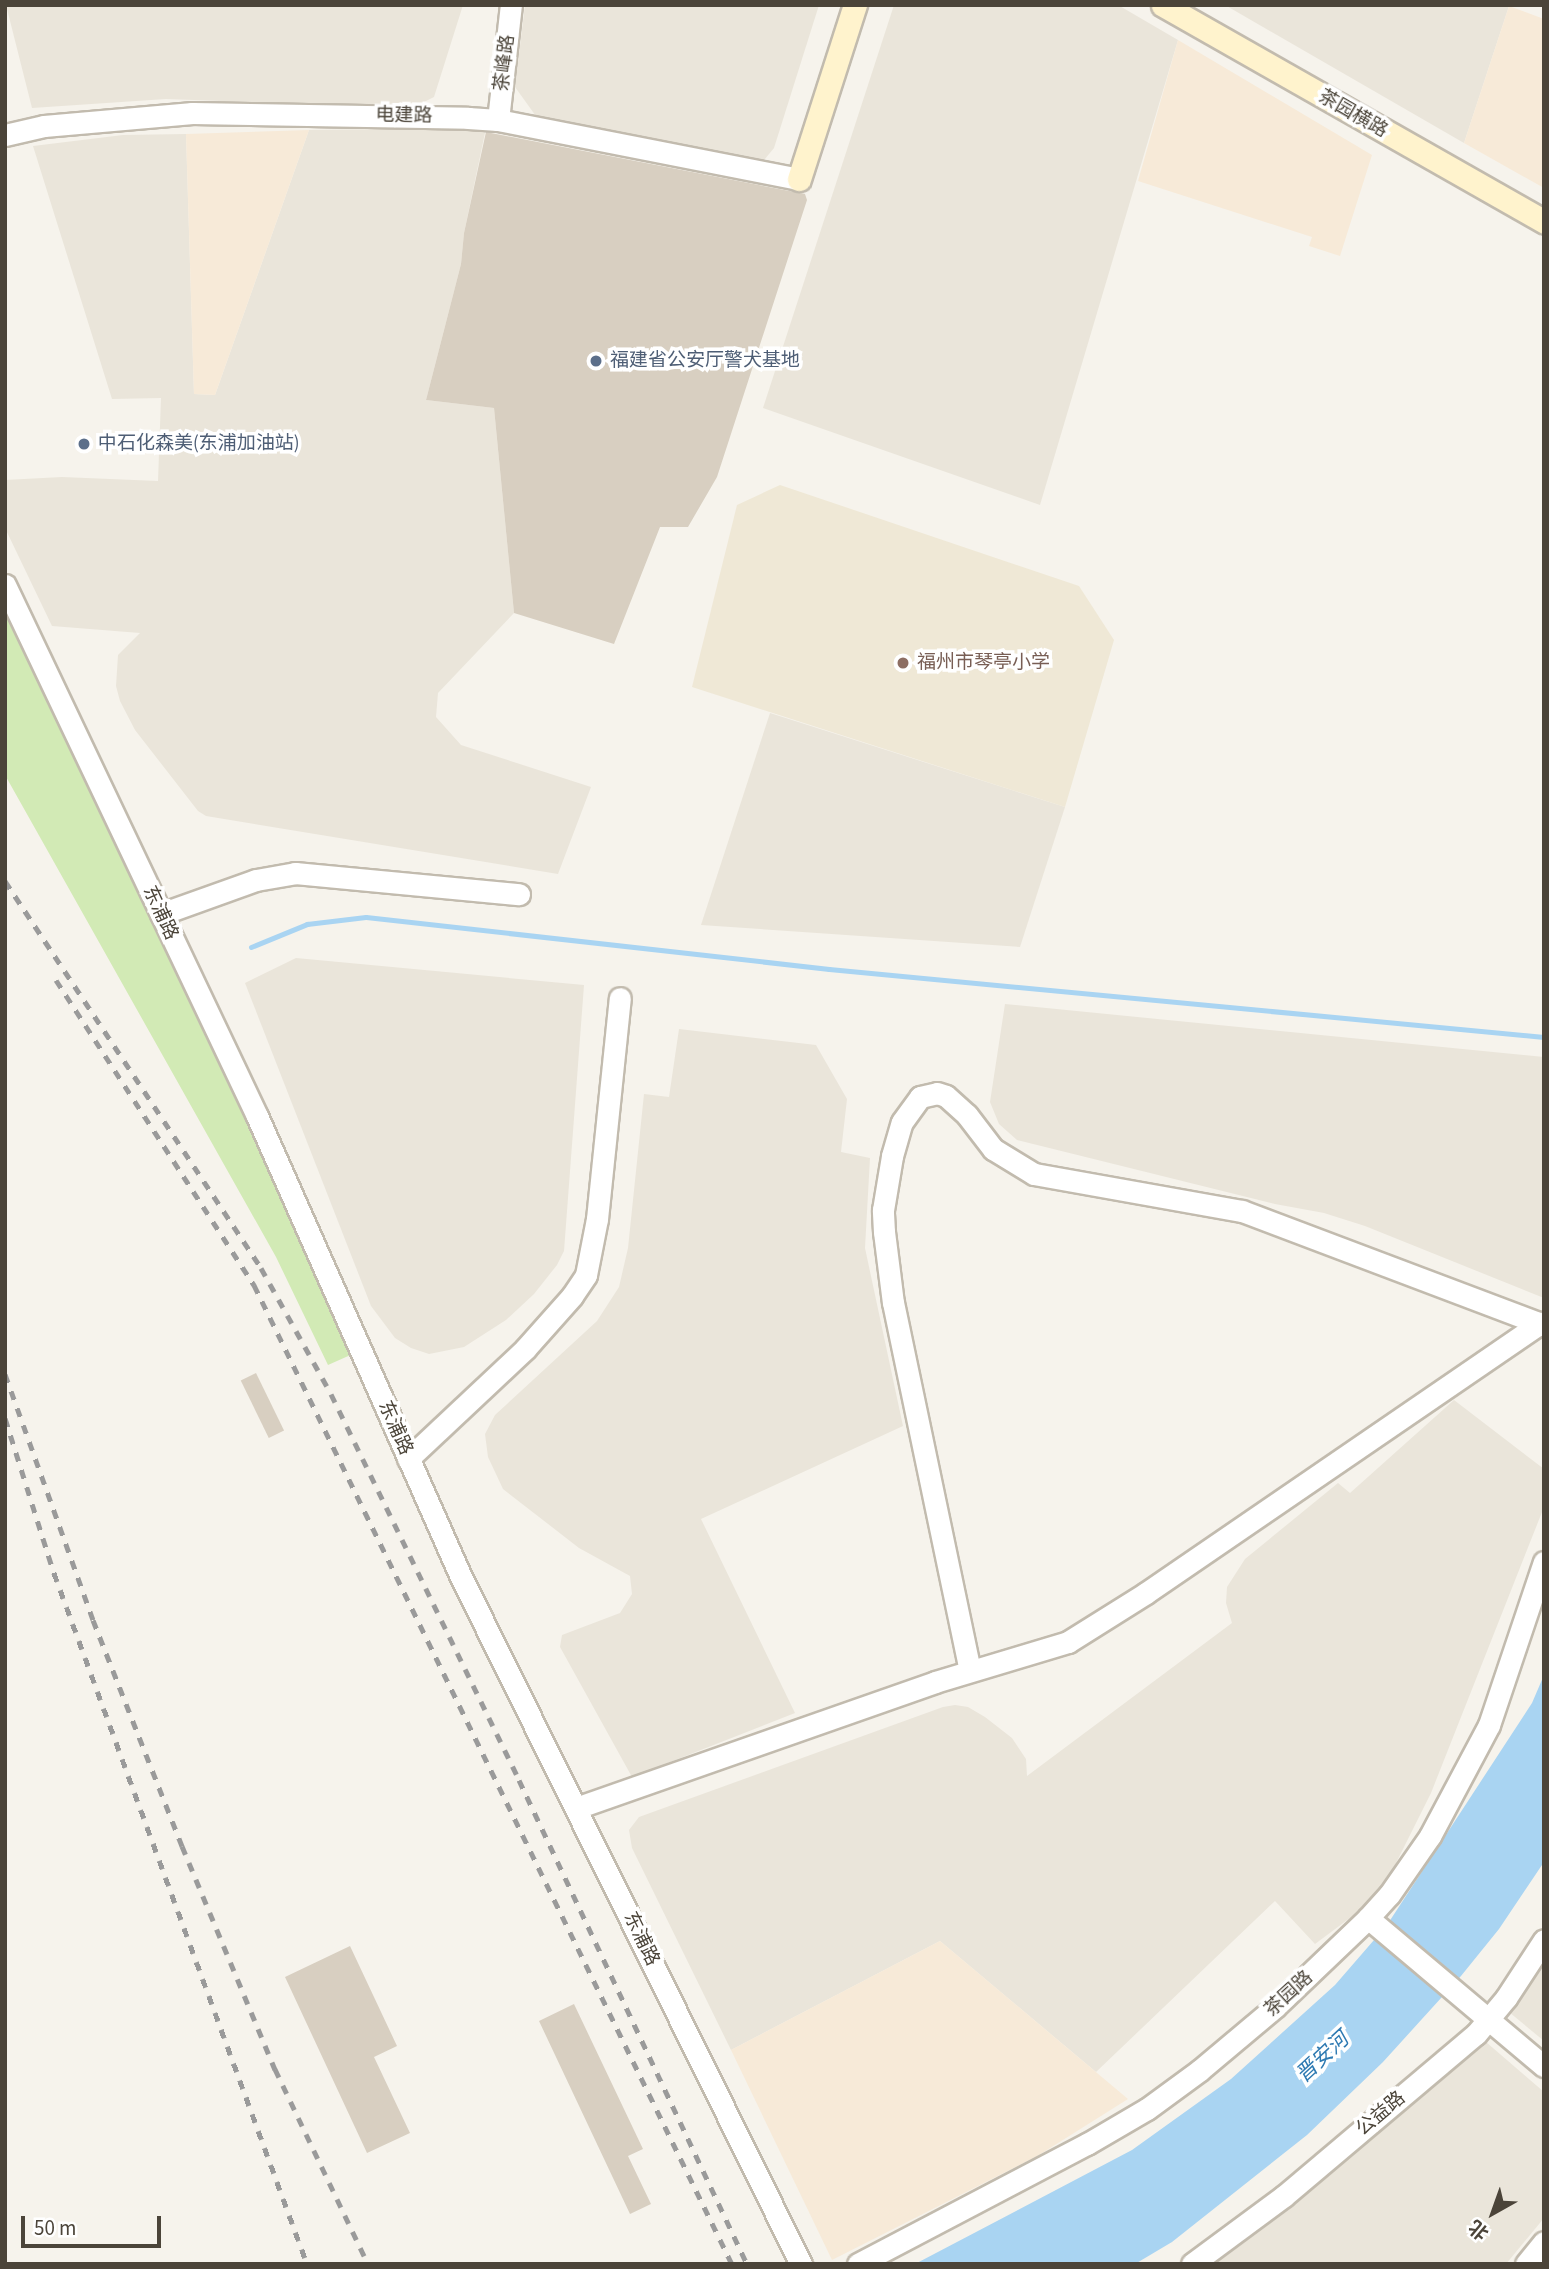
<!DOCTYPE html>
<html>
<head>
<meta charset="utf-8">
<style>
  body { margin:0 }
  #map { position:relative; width:1549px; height:2269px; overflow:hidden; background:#f6f3ec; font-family:"Source Sans 3","Noto Sans SC",sans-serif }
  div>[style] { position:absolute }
  .residential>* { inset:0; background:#eae5da }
  .commercial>* { inset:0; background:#f7ead8 }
  .education>* { inset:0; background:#efe8d6 }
  .green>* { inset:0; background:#d2eab5 }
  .water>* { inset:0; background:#a9d4f2 }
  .stream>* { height:5px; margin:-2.5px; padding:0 2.5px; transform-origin:2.5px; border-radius:2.5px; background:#a9d4f2 }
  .building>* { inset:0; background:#d8cfc1; transform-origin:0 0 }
  .roads { filter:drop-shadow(2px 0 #c2bbae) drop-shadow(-2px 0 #c2bbae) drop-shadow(0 2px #c2bbae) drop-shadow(0 -2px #c2bbae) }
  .tertiary>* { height:21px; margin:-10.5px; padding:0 10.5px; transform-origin:10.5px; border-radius:10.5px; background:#fff }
  .secondary>* { height:23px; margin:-11.5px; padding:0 11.5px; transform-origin:11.5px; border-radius:11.5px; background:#fff3cd }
  .rail>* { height:5px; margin-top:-2.5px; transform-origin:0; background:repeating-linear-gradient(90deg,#9a9a9a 0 9px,transparent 0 18px) }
  .dots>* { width:19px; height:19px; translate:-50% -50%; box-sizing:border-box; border:4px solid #fff; border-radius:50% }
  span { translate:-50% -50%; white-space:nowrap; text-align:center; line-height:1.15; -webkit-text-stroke:7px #fff; paint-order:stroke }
  .street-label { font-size:19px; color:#4b4439 }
  .service-label { font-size:19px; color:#4e5e75 }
  .left { translate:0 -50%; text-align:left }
  .education-label { font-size:19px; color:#785e54 }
  .water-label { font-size:21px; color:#2e7ab2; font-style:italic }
  .frame { position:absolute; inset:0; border:7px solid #4b4439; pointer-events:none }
  .north { position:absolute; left:1458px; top:2178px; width:70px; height:70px; -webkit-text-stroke:5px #fff; paint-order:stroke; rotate:220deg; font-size:19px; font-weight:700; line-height:28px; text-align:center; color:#4b4439 }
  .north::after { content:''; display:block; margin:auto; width:24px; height:32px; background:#4b4439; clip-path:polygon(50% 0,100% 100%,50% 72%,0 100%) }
  .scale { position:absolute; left:21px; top:2216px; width:140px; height:32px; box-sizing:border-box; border:4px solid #4b4439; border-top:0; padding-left:9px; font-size:21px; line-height:24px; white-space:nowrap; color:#4b4439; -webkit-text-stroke:5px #fff; paint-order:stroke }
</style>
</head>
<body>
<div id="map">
  <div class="residential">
    <div style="clip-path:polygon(6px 5px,463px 5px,434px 97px,412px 108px,166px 99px,32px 108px)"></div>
    <div style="clip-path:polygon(525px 5px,819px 5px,774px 148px,759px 166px,538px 119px,515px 87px)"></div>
    <div style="clip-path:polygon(894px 5px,1118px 5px,1178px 40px,1040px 505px,763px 408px)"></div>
    <div style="clip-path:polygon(1225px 5px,1509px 5px,1509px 6px,1464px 143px)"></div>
    <div style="clip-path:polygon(486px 128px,464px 233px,461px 264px,426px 400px,494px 408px,514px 613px,438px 693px,436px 717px,461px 745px,591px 787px,558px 874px,206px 816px,198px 811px,135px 730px,120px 701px,116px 686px,118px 655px,140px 633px,52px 626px,5px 528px,5px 480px,62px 477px,158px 481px,161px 398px,112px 399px,33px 146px,123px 135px,186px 134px,194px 394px,215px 395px,309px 130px)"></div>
    <div style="clip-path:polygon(770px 713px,1065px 807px,1020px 947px,701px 925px)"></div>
    <div style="clip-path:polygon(296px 958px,584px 985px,564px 1251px,557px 1265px,534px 1294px,506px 1320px,464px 1347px,429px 1354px,411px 1348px,395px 1338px,371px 1306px,245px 983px)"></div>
    <div style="clip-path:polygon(1005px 1004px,1544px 1057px,1544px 1298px,1365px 1226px,1324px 1213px,1275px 1204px,1017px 1140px,999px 1124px,990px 1102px)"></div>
    <div style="clip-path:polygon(679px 1029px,816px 1045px,847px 1099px,841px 1152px,870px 1158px,865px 1248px,903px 1426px,701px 1519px,795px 1713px,632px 1777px,560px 1647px,562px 1635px,620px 1613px,632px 1594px,630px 1576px,579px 1548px,503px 1489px,488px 1457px,485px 1434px,495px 1415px,597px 1321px,619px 1287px,628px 1248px,644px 1094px,669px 1097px)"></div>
    <div style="clip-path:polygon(1454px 1400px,1544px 1469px,1544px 1507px,1431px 1793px,1393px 1869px,1366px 1906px,1315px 1944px,1275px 1901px,1096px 2072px,940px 1941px,731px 2050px,632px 1848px,629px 1830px,639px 1817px,943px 1707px,955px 1705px,968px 1707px,985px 1717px,1012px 1738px,1026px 1759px,1027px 1776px,1232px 1623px,1226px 1603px,1227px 1587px,1245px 1559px,1338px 1483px,1350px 1493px)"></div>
    <div style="clip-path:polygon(1544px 1961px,1544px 2041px,1509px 2012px)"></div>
    <div style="clip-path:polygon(1486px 2042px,1544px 2092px,1544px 2218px,1506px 2264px,1204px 2264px,1282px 2206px)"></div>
  </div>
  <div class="commercial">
    <div style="clip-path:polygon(1509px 6px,1544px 19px,1544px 188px,1464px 143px)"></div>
    <div style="clip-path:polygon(1178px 40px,1372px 155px,1340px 256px,1309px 246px,1312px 237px,1138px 181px)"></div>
    <div style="clip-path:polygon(309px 130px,215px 395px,194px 394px,186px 134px)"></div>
    <div style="clip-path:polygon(940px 1941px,1128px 2099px,1039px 2155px,832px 2260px,731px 2050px)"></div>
  </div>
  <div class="education">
    <div style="clip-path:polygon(780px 485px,1079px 586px,1114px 640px,1065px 807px,692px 687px,737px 505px)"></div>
  </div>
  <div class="green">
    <div style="clip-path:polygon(5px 613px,284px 1199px,355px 1353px,328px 1365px,276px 1257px,5px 775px)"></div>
  </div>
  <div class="water">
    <div style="clip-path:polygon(1544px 1675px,1544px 1862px,1499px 1929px,1461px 1976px,1383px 2062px,1307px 2135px,1172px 2242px,1135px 2264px,915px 2264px,1132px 2150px,1231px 2079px,1335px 1985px,1387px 1925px,1532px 1703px)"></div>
  </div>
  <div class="stream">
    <div style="left:251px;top:947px;width:61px;rotate:-22.3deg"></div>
    <div style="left:307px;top:924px;width:59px;rotate:-6.8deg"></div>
    <div style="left:366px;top:917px;width:466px;rotate:6.4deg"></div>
    <div style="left:829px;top:969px;width:718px;rotate:5.43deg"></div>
  </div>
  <div class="building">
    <div style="clip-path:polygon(486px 132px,805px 194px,807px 200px,717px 477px,688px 527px,660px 527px,614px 644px,514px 613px,494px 408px,426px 400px,461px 264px,464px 233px)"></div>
    <div style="left:256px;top:1373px;width:64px;height:17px;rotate:64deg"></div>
    <div style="clip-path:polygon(350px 1946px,397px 2046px,374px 2057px,410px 2133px,367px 2153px,285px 1977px)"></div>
    <div style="clip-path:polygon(574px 2004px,643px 2149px,628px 2156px,651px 2204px,630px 2214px,539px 2021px)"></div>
  </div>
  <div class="roads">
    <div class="tertiary">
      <div style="left:498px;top:120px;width:116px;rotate:-83.6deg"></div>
      <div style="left:5px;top:135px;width:40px;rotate:-13deg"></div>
      <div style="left:44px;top:126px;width:149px;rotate:-5deg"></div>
      <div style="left:192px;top:113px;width:276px;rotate:1deg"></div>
      <div style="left:468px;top:118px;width:30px;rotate:4deg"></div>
      <div style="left:498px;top:120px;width:307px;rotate:11.1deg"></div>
      <div style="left:5px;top:585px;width:588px;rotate:64.61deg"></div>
      <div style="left:257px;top:1116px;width:504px;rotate:66.13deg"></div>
      <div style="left:461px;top:1577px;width:767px;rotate:63.67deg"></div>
      <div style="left:161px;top:914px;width:101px;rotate:-19.7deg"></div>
      <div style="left:256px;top:880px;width:40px;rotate:-10deg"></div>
      <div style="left:295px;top:873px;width:225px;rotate:5.4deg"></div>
      <div style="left:408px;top:1459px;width:161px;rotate:-43.2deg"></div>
      <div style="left:525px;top:1349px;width:71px;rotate:-48.4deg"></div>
      <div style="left:572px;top:1296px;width:25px;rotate:-56deg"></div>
      <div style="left:586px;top:1275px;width:57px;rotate:-78.9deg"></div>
      <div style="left:597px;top:1219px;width:222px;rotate:-84.1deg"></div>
      <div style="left:970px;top:1671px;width:376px;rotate:-101.8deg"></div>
      <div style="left:893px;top:1303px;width:72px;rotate:-97.2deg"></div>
      <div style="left:884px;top:1232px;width:22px;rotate:-93deg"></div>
      <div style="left:883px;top:1210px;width:55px;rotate:-80.5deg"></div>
      <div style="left:892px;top:1156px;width:35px;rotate:-74deg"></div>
      <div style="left:902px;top:1122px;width:31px;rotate:-54deg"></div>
      <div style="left:920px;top:1097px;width:17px;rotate:-13deg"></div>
      <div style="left:937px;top:1093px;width:9px;rotate:18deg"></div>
      <div style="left:946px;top:1096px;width:28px;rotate:42deg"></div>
      <div style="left:967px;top:1115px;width:43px;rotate:52.6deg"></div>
      <div style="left:993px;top:1149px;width:48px;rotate:31.4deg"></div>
      <div style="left:1034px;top:1174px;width:211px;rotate:10.1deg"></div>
      <div style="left:1242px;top:1211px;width:323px;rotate:20.7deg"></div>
      <div style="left:576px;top:1808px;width:380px;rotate:-19.3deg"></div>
      <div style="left:935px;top:1682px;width:139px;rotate:-16.7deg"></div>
      <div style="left:1068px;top:1642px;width:92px;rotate:-32.1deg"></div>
      <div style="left:1146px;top:1593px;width:478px;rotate:-34.4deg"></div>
      <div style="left:1368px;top:1918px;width:230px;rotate:40.1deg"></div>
      <div style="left:858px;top:2264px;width:259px;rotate:-27.7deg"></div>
      <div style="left:1087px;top:2144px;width:69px;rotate:-30.3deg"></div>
      <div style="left:1147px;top:2109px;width:66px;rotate:-36.3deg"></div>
      <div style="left:1200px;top:2070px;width:98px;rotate:-40deg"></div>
      <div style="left:1275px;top:2007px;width:129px;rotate:-43.7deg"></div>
      <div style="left:1368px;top:1918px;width:31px;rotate:-48deg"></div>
      <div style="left:1389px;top:1895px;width:72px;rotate:-55.2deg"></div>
      <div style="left:1430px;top:1836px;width:126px;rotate:-62deg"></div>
      <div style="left:1489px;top:1725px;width:172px;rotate:-71.4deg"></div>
      <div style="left:1192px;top:2264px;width:114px;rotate:-36.5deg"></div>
      <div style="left:1284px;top:2196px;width:251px;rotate:-40.2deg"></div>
      <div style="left:1476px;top:2034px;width:47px;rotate:-50.2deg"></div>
      <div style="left:1506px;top:1998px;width:69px;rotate:-56.8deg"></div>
      <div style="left:1526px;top:2264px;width:28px;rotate:-51deg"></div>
    </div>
    <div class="secondary">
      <div style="left:1163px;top:5px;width:438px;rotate:29.6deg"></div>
      <div style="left:799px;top:179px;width:183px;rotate:-72.2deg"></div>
    </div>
  </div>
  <div class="rail">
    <div style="left:5px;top:881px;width:464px;rotate:56.5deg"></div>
    <div style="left:261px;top:1268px;width:144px;rotate:60.9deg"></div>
    <div style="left:331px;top:1394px;width:429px;rotate:64deg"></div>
    <div style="left:519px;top:1780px;width:535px;rotate:64.78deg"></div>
    <div style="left:56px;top:980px;width:364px;rotate:57deg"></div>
    <div style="left:254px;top:1285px;width:1089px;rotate:63.98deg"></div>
    <div style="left:5px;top:1374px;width:261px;rotate:70.3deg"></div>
    <div style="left:93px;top:1620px;width:243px;rotate:68.5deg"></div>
    <div style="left:182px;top:1846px;width:242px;rotate:67.4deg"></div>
    <div style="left:275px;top:2069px;width:216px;rotate:64.5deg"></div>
    <div style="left:5px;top:1418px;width:163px;rotate:72.5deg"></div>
    <div style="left:54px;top:1573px;width:736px;rotate:69.89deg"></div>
  </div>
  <div class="dots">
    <div style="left:596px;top:361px;background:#5c6f8a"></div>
    <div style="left:84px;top:444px;background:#5c6f8a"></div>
    <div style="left:903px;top:663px;background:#8d6e63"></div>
  </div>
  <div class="street-label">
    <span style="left:505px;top:63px;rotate:-83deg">茶峰路</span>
    <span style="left:1353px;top:114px;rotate:30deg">茶园横路</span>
    <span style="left:404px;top:116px;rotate:1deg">电建路</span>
    <span style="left:160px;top:913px;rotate:65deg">东浦路</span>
    <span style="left:395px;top:1428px;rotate:66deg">东浦路</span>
    <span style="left:641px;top:1939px;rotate:64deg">东浦路</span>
    <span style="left:1289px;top:1994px;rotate:-42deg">茶园路</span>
    <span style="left:1381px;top:2114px;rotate:-40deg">公益路</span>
  </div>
  <div class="service-label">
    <span class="left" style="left:610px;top:361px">福建省公安厅警犬基地</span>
    <span class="left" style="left:98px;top:444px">中石化森美(东浦加油站)</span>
  </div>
  <div class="education-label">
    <span class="left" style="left:917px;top:663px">福州市琴亭小学</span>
  </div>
  <div class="water-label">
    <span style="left:1322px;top:2057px;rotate:-43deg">晋安河</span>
  </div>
  <div class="frame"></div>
  <div class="north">北</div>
  <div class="scale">50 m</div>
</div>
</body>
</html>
